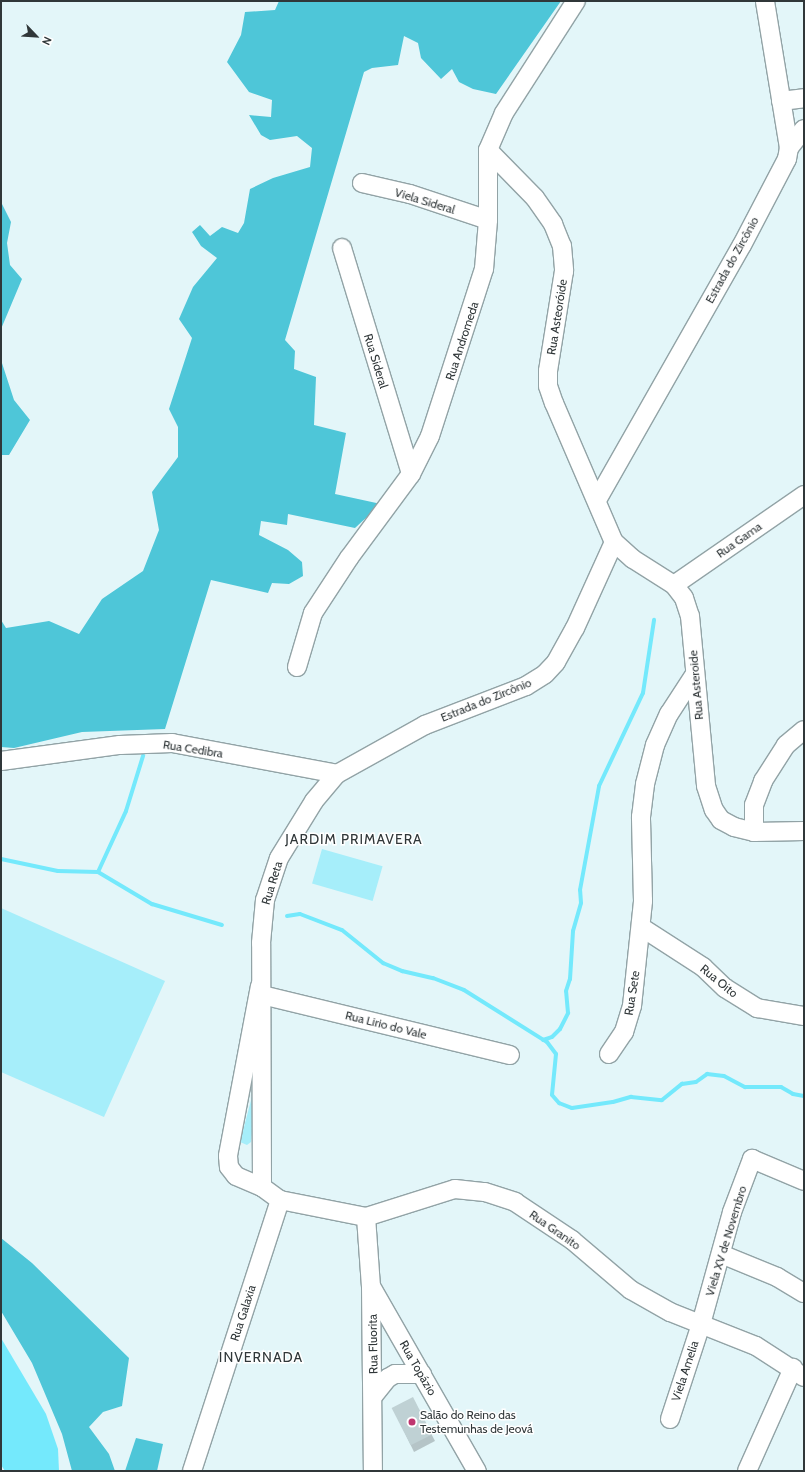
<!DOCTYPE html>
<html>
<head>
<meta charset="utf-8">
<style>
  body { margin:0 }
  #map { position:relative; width:805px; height:1472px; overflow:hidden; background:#e3f6f9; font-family:Cabin,sans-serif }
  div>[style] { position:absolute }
  .green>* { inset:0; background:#a6eefa; transform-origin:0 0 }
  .forest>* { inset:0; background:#4ec6d8 }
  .water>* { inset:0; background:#74e9fc }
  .shadow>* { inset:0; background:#0003 }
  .stream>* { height:4px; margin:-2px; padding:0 2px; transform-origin:2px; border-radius:2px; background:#74e9fc }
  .building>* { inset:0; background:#bfd1d4; transform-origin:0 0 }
  .roads { filter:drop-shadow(1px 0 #92a3a6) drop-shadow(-1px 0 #92a3a6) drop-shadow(0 1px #92a3a6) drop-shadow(0 -1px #92a3a6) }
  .minor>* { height:18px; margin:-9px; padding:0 9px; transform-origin:9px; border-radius:9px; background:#fff }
  .dots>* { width:11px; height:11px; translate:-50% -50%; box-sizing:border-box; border:2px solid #fff; border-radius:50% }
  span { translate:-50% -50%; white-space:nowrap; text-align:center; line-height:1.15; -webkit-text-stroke:3px #fff; paint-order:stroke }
  .street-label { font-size:12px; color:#303739 }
  .poi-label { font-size:12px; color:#303739 }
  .left { translate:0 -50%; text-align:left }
  .quarter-label { font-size:14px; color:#303739; letter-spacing:1px }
  .frame { position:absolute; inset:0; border:2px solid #303739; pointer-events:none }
  .north { position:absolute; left:16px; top:16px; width:40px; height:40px; -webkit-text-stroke:3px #fff; paint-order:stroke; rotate:115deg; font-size:11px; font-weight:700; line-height:16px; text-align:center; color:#303739 }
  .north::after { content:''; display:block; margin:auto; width:14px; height:18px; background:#303739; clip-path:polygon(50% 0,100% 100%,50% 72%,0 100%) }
</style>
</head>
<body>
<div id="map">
  <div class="green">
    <div style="left:322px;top:849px;width:63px;height:36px;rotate:16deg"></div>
    <div style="clip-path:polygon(1px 908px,165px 981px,104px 1117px,1px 1072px)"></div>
    <div style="clip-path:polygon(258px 1074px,251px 1142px,247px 1145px,240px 1142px)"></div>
  </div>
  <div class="forest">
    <div style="clip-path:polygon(279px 1px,561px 1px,496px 94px,473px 89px,459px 82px,452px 69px,441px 79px,421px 58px,418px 43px,404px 36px,398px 65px,372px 68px,364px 72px,285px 340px,295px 351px,294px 369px,316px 377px,314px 425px,346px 433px,335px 494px,381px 504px,355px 528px,288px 514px,287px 525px,261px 521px,259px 535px,288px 550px,302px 562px,303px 576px,289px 584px,272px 583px,268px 593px,211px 580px,165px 729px,82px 732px,14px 748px,1px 747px,1px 620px,6px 628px,49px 621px,79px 634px,102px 599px,143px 571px,159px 530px,152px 492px,178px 457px,178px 427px,169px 409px,192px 338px,179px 319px,193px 287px,217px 258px,201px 246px,192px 232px,200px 225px,210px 236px,222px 227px,238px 233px,244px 223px,250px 189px,273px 178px,310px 167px,312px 148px,297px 136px,270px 140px,261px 135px,249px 115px,271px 117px,272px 100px,249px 92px,227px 62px,241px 35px,245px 12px,275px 10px)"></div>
    <div style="clip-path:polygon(1px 202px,11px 222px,7px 243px,10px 265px,22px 279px,1px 329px)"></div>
    <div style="clip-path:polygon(1px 360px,14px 400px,30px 420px,9px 455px,1px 455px)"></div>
    <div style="clip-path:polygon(1px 1238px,32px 1263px,129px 1358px,122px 1406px,103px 1412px,89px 1427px,109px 1454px,115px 1471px,72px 1471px,62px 1434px,32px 1363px,1px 1311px)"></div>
    <div style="clip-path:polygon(136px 1438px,163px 1444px,157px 1471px,125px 1471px)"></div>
  </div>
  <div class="water">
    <div style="clip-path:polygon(1px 1338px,46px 1414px,58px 1449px,59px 1471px,5px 1471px,1px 1465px)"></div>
  </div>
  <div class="shadow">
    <div style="clip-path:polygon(416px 1405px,435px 1441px,414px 1452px,394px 1410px)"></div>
  </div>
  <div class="stream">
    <div style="left:1px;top:859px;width:58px;rotate:11.9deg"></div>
    <div style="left:58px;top:871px;width:40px;rotate:1.4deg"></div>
    <div style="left:98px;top:872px;width:63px;rotate:30.7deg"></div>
    <div style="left:152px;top:904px;width:73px;rotate:16.7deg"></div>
    <div style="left:98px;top:872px;width:67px;rotate:-65.3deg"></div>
    <div style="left:126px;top:811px;width:58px;rotate:-72.8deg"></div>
    <div style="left:287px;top:916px;width:13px;rotate:-9deg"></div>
    <div style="left:300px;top:914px;width:45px;rotate:20.9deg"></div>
    <div style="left:342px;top:930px;width:53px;rotate:38.8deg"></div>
    <div style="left:383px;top:963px;width:21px;rotate:23deg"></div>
    <div style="left:402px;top:971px;width:32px;rotate:13deg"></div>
    <div style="left:433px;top:978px;width:33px;rotate:21deg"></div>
    <div style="left:464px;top:990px;width:98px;rotate:32.1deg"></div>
    <div style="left:547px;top:1042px;width:15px;rotate:53deg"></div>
    <div style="left:556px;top:1054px;width:41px;rotate:95.6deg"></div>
    <div style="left:552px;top:1095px;width:11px;rotate:49deg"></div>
    <div style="left:559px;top:1103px;width:14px;rotate:21deg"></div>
    <div style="left:572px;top:1108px;width:41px;rotate:-8.3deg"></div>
    <div style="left:613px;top:1102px;width:19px;rotate:-16deg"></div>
    <div style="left:631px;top:1097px;width:31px;rotate:6deg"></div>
    <div style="left:662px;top:1100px;width:26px;rotate:-39deg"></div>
    <div style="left:682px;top:1084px;width:14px;rotate:-8deg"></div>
    <div style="left:696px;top:1082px;width:14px;rotate:-36deg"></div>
    <div style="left:707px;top:1074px;width:17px;rotate:7deg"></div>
    <div style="left:724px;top:1076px;width:24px;rotate:28deg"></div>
    <div style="left:745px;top:1087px;width:36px"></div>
    <div style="left:781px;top:1087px;width:14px;rotate:30deg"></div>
    <div style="left:793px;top:1094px;width:11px;rotate:10deg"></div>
    <div style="left:543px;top:1040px;width:9px;rotate:-18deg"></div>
    <div style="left:552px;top:1037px;width:11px;rotate:-45deg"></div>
    <div style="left:560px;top:1029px;width:18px;rotate:-63deg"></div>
    <div style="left:568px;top:1013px;width:22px;rotate:-95deg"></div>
    <div style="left:566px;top:991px;width:13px;rotate:-72deg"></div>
    <div style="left:570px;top:979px;width:48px;rotate:-86.4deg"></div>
    <div style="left:573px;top:931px;width:29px;rotate:-74deg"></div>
    <div style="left:581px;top:903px;width:13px;rotate:-94deg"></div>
    <div style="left:580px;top:890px;width:106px;rotate:-79.6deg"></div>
    <div style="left:599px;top:786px;width:103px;rotate:-64.7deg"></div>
    <div style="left:643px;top:693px;width:74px;rotate:-81.4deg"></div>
  </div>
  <div class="building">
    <div style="left:413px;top:1397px;width:42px;height:24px;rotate:63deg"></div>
  </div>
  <div class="roads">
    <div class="minor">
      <div style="left:781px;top:101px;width:23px;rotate:-7deg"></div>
      <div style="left:789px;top:148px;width:24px;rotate:-52deg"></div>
      <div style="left:488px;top:150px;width:67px;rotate:45.6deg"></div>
      <div style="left:535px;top:198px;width:32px;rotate:55deg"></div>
      <div style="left:553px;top:224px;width:24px;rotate:68deg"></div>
      <div style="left:562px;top:246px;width:25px;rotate:85deg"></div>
      <div style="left:564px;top:271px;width:101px;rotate:99.1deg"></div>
      <div style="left:548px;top:371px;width:15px;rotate:90deg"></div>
      <div style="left:548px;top:386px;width:18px;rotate:71deg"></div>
      <div style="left:554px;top:403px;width:151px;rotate:66.7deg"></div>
      <div style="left:614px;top:542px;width:25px;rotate:42deg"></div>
      <div style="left:633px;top:559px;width:49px;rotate:32.4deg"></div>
      <div style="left:674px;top:585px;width:16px;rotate:52deg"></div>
      <div style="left:684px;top:598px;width:19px;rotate:72deg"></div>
      <div style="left:690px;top:616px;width:171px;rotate:84.6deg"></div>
      <div style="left:706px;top:786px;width:25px;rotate:72deg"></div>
      <div style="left:714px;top:810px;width:12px;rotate:55deg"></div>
      <div style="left:721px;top:820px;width:15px;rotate:28deg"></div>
      <div style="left:734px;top:827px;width:21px;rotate:14deg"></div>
      <div style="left:754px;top:832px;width:50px;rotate:-1.1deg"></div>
      <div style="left:362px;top:183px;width:49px;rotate:12.9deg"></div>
      <div style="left:410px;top:194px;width:82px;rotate:18.4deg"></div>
      <div style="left:342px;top:248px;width:236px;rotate:73deg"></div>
      <div style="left:597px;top:500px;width:293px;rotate:-60.4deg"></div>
      <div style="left:742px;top:245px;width:97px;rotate:-62.4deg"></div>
      <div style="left:787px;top:159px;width:11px;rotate:-80deg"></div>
      <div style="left:789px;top:148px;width:149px;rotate:-99.3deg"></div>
      <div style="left:674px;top:585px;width:158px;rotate:-34.7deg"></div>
      <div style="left:297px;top:667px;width:56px;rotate:-73.5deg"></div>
      <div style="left:313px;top:613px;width:66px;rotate:-56.8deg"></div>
      <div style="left:349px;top:558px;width:104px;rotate:-53.6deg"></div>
      <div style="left:411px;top:474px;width:42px;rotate:-63.4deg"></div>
      <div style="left:430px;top:436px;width:176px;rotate:-72.1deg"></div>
      <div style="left:484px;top:269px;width:49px;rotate:-85.3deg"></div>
      <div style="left:488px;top:220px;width:70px;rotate:-90deg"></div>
      <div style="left:488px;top:150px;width:40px;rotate:-66.6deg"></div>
      <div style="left:504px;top:113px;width:133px;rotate:-57.3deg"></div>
      <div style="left:1px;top:761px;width:120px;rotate:-7.7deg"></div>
      <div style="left:120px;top:745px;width:52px;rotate:-2.2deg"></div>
      <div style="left:172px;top:743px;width:168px;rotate:10.6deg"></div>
      <div style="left:754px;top:832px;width:27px;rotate:-90deg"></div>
      <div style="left:754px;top:805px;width:26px;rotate:-69deg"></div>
      <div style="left:763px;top:781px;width:43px;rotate:-57.4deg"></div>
      <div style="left:786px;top:745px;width:23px;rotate:-40deg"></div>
      <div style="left:641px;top:927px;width:74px;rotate:32.8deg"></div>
      <div style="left:703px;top:967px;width:30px;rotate:44deg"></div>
      <div style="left:725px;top:988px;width:38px;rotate:32deg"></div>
      <div style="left:757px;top:1008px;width:48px;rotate:9.7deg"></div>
      <div style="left:260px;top:986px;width:173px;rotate:100.7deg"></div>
      <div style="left:228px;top:1156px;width:11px;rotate:85deg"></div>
      <div style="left:229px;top:1167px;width:11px;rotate:52deg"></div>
      <div style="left:236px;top:1176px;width:28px;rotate:23deg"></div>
      <div style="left:262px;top:1187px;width:22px;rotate:36deg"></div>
      <div style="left:280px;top:1200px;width:88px;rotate:11.2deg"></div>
      <div style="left:366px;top:1217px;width:93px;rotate:-17.5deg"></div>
      <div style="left:455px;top:1189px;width:30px;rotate:6deg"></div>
      <div style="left:485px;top:1192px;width:32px;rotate:18deg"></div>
      <div style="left:515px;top:1202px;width:69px;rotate:33.7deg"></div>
      <div style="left:572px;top:1240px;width:77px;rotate:40.3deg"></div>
      <div style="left:631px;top:1290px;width:45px;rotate:29.4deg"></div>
      <div style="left:670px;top:1312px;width:92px;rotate:21.6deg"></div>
      <div style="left:756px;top:1346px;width:57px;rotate:32.9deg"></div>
      <div style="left:262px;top:995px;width:255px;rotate:13.6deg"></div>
      <div style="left:609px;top:1054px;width:27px;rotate:-56deg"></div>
      <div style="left:624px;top:1032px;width:27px;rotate:-73deg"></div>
      <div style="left:632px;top:1006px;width:106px;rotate:-84deg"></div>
      <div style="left:643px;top:901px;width:84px;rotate:-91.4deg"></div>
      <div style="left:641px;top:817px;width:33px;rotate:-83deg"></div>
      <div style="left:645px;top:784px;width:40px;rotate:-75.6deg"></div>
      <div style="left:655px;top:745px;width:34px;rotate:-66deg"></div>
      <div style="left:669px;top:714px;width:48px;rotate:-57deg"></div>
      <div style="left:262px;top:1187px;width:244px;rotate:-90.2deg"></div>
      <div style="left:261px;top:943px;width:43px;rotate:-84.7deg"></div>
      <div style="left:265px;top:900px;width:44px;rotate:-71.6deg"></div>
      <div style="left:279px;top:858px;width:67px;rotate:-58.4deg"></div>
      <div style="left:314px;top:801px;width:35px;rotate:-50deg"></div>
      <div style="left:337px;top:774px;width:101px;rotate:-29.1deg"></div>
      <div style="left:425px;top:725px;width:108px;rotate:-21.1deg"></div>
      <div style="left:526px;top:686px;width:22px;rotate:-32deg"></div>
      <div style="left:545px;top:674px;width:16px;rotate:-47deg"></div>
      <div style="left:556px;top:662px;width:39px;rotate:-61deg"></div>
      <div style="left:575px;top:628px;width:94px;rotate:-65.6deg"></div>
      <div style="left:366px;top:1217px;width:70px;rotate:85.9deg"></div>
      <div style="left:371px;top:1287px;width:184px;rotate:89.4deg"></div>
      <div style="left:721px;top:1254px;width:61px;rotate:22.3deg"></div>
      <div style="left:777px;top:1277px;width:31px;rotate:31deg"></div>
      <div style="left:372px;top:1288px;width:211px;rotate:60.2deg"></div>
      <div style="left:374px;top:1395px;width:22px;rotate:-51deg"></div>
      <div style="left:388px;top:1378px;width:8px;rotate:-30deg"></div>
      <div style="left:395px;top:1374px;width:27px"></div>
      <div style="left:670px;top:1419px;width:100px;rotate:-71.9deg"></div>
      <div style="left:701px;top:1324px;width:116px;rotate:-74.5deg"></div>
      <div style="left:732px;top:1212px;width:57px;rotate:-69.3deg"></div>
      <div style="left:752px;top:1159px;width:56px;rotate:22.9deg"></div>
      <div style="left:192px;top:1471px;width:285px;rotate:-72deg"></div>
      <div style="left:747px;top:1471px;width:113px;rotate:-65.9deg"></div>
    </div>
  </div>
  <div class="dots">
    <div style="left:412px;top:1422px;background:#bf356f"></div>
  </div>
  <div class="street-label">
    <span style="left:425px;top:201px;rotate:17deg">Viela Sideral</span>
    <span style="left:732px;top:260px;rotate:-61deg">Estrada do Zircônio</span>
    <span style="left:557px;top:317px;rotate:-81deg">Rua Asteoróide</span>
    <span style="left:462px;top:341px;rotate:-72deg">Rua Andromeda</span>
    <span style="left:376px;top:361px;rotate:73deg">Rua Sideral</span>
    <span style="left:739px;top:540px;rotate:-35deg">Rua Gama</span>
    <span style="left:696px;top:685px;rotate:-95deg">Rua Asteroide</span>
    <span style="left:486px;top:700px;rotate:-22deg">Estrada do Zircônio</span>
    <span style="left:193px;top:749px;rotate:9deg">Rua Cedibra</span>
    <span style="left:272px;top:883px;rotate:-73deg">Rua Reta</span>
    <span style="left:719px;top:981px;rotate:39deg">Rua Oito</span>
    <span style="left:632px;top:993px;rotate:-81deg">Rua Sete</span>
    <span style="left:386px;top:1025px;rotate:14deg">Rua Lirio do Vale</span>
    <span style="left:555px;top:1230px;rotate:35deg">Rua Granito</span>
    <span style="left:726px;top:1241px;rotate:-73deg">Viela XV de Novembro</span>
    <span style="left:243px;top:1313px;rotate:-72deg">Rua Galaxia</span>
    <span style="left:373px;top:1344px;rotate:-91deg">Rua Fluorita</span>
    <span style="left:418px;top:1368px;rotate:60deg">Rua Topázio</span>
    <span style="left:685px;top:1371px;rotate:-72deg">Viela Amelia</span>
  </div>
  <div class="poi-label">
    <span class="left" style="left:420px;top:1422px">Salão do Reino das<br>Testemunhas de Jeová</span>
  </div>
  <div class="quarter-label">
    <span style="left:354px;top:839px">JARDIM PRIMAVERA</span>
    <span style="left:261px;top:1357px">INVERNADA</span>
  </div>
  <div class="frame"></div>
  <div class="north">N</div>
</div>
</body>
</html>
